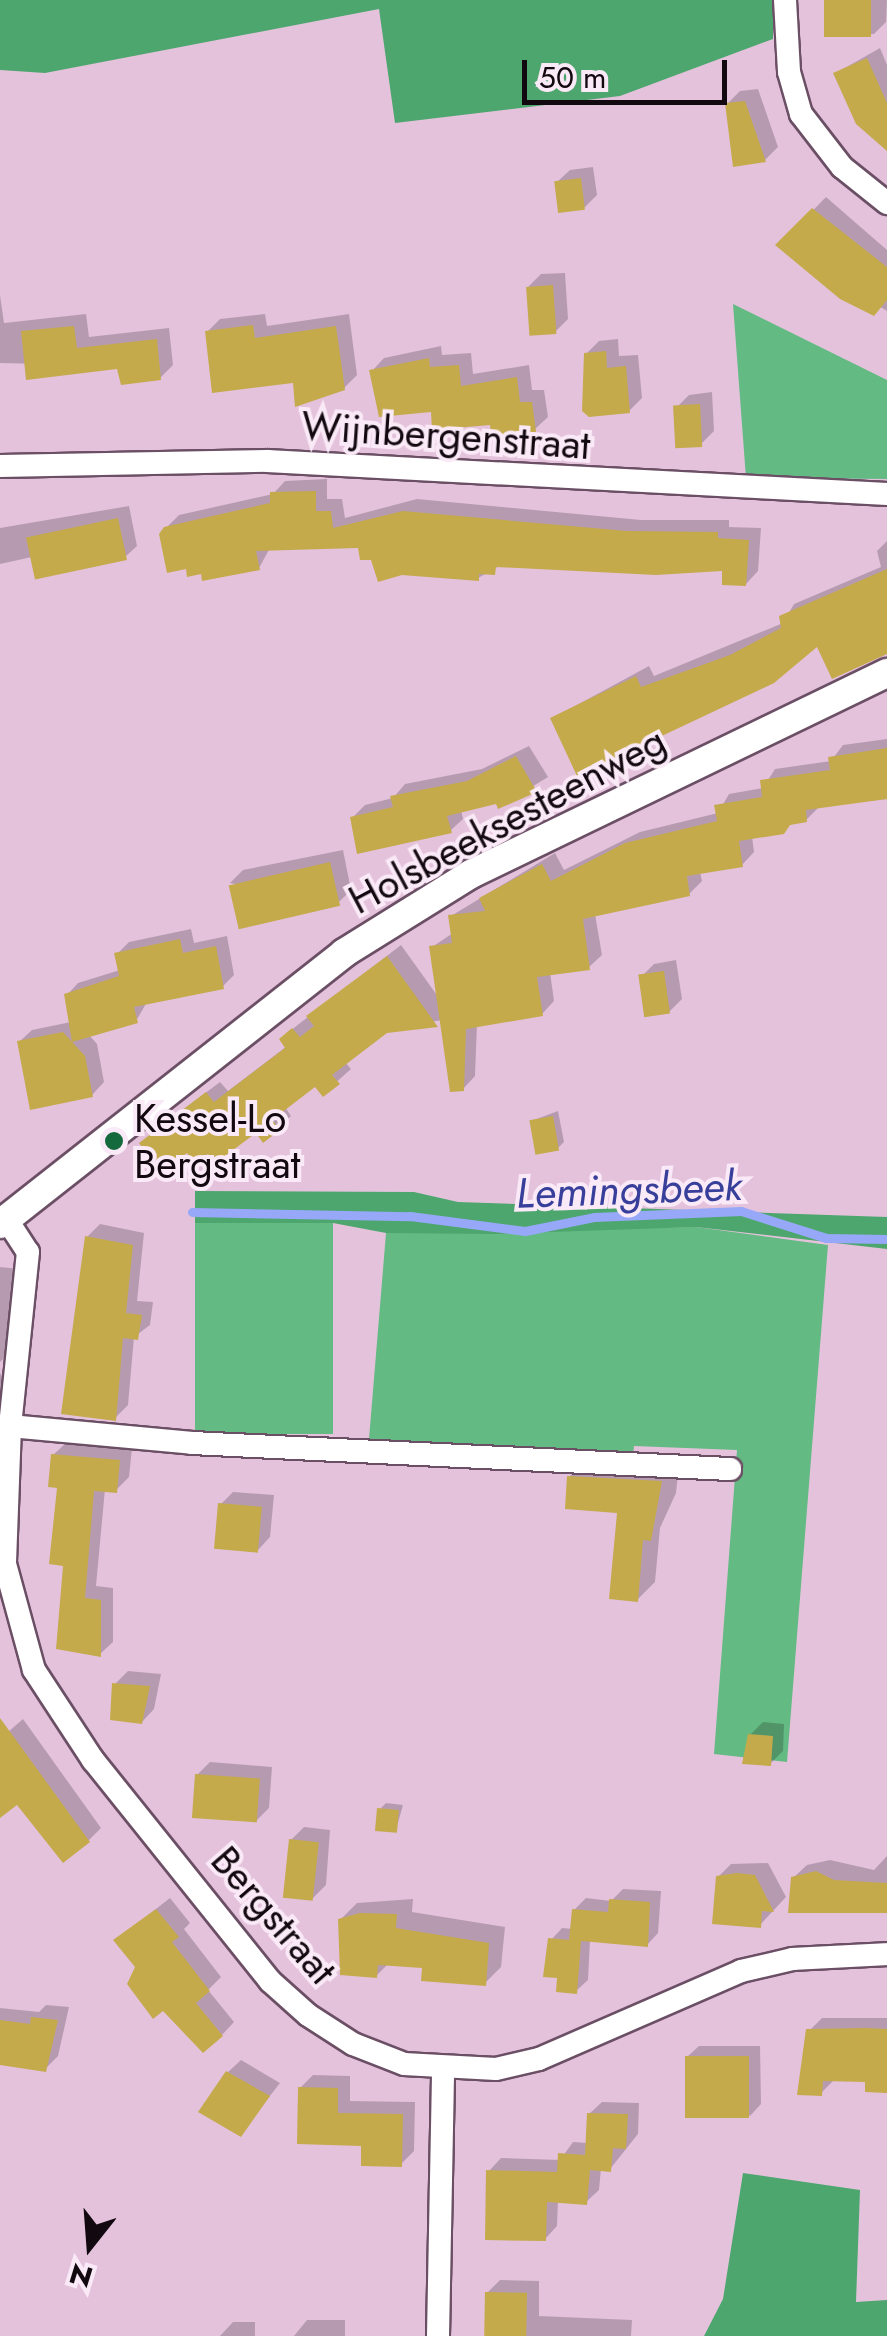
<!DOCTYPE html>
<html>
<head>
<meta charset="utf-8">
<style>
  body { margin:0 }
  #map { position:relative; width:887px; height:2336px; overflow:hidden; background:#e4c2dc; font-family:Jost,sans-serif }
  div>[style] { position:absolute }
  .green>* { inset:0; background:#64ba83; transform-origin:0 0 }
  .forest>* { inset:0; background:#4ea66f }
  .shadow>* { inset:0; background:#0003 }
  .stream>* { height:9px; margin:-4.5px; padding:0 4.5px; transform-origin:4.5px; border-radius:4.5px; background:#97a8f9 }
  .building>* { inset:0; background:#c4aa4b; transform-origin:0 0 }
  .roads { filter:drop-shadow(2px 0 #6b4f65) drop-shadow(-2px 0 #6b4f65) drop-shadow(0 2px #6b4f65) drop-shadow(0 -2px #6b4f65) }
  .minor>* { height:22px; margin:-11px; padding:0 11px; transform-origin:11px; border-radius:11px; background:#fff }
  .tertiary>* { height:28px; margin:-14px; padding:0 14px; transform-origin:14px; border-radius:14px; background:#fff }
  .dots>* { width:28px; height:28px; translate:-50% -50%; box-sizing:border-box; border:5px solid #fae9f6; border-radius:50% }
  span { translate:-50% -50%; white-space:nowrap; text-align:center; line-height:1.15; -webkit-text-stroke:8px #fae9f6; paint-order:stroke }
  .street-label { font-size:40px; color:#120810 }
  .poi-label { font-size:40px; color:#120810 }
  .left { translate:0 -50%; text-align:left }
  .water-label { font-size:42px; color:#373f9b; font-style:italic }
  .north { position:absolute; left:40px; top:2196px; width:100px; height:100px; -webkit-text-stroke:8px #fae9f6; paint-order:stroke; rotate:197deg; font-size:28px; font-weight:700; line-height:40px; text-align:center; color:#120810 }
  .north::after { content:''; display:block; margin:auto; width:35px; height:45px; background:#120810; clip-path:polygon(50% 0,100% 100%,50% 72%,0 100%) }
  .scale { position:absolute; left:522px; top:60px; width:205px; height:45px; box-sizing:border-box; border:5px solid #120810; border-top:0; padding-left:12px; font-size:30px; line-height:35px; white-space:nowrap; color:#120810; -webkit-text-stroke:8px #fae9f6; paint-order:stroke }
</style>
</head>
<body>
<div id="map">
  <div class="green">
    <div style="clip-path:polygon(733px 304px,887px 380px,887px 479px,746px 478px)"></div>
    <div style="left:195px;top:1223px;width:138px;height:211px"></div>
    <div style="clip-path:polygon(696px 1227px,828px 1245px,787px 1762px,714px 1754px,737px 1450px,634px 1446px,633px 1456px,369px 1439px,386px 1233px)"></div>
  </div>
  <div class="forest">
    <div style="clip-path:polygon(0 0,773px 0,773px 39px,620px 96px,395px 123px,379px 9px,45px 73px,0 70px)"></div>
    <div style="clip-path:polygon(195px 1191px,414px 1192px,458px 1202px,887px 1217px,887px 1249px,696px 1227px,497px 1234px,386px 1233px,333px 1223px,195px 1223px)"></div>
    <div style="clip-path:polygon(743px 2173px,860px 2190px,856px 2302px,887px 2300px,887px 2336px,704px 2336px,723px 2299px)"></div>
  </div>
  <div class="shadow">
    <div style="clip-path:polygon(826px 0,887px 0,886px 22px,874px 34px,826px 35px)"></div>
    <div style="clip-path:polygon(880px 48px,887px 65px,887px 146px,836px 73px)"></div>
    <div style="clip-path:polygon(758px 89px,778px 147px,765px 160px,727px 104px,740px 91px)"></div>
    <div style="clip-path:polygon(593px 167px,597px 195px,584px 208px,557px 182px,570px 170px)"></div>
    <div style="clip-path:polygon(826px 197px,887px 250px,887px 311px,779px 245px)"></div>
    <div style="clip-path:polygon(565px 273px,568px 319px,555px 332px,528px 287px,541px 274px)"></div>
    <div style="clip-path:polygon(0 295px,4px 323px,86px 314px,89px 337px,169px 328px,173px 365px,160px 378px,119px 366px,0 363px)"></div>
    <div style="clip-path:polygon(265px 314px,267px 326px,349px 314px,357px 375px,344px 388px,295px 381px,207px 332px,220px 319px)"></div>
    <div style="clip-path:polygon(618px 339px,619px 356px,638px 355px,642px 398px,629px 411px,586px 354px,599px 341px)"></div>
    <div style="clip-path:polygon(441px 346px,442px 355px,471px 353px,473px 374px,529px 365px,532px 390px,544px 390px,548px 417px,535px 429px,433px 410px,372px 371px,384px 358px)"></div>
    <div style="clip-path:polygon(712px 392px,714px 431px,701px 444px,676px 408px,689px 395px)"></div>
    <div style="clip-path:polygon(327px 479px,327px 499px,342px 499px,345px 518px,417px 499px,641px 520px,729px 520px,729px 527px,761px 528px,758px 571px,746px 584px,725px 568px,503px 564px,478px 578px,373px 558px,360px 546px,270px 548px,259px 568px,202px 571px,166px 528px,179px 515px,273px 494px,285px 481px)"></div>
    <div style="clip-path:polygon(129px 506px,137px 546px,125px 557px,32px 557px,0 564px,0 528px)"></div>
    <div style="clip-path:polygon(887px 541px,887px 651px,817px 643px,553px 718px,649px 666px,654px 676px,783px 623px,794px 604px,881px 567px,877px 551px)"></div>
    <div style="clip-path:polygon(887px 739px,887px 799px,820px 806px,806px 820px,752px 836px,754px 852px,742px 865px,700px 872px,702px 881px,689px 894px,595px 914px,602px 955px,589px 967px,550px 972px,554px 1001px,542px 1014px,477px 1024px,475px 1076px,463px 1089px,442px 1020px,386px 1030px,345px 1062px,351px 1069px,323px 1094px,316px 1084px,285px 1107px,291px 1116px,263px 1140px,256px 1130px,208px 1150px,188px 1150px,155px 1131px,220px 1082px,228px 1091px,287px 1046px,282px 1039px,295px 1027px,401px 945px,439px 998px,432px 947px,453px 933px,451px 916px,555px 853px,564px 870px,640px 832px,718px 813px,729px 794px,763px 788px,775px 769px,831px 761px,843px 745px)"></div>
    <div style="clip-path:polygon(529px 746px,548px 777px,500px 806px,498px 801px,461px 810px,463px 819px,450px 831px,353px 817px,365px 805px,393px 798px,405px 784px,482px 769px)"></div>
    <div style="clip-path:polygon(343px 850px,351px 890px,338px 903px,230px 883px,243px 870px)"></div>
    <div style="clip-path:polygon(191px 929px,194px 943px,227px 936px,234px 975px,222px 987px,147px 1002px,136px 1021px,89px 1035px,97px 1044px,104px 1082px,92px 1095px,19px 1042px,32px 1030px,71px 1022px,67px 995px,78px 983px,120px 970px,117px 954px,129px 942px)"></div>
    <div style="clip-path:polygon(676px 960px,682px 999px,669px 1012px,641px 977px,654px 964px)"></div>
    <div style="clip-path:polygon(558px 1111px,564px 1142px,558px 1148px,531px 1121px)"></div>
    <div style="clip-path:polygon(100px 1224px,144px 1233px,137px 1301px,153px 1302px,150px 1325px,134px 1337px,128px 1405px,115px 1418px,87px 1237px)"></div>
    <div style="clip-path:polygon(0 1267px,20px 1269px,10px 1352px,0 1362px)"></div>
    <div style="clip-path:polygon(0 1373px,6px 1382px,0 1431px)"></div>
    <div style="clip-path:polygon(66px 1443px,132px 1448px,129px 1477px,116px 1490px,105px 1489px,96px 1586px,113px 1588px,113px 1642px,100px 1654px,66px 1564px,53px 1455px)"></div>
    <div style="clip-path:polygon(587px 1459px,679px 1464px,676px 1493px,660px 1528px,655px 1582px,637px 1600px,619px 1511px,569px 1477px)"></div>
    <div style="clip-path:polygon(233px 1492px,274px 1495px,270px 1537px,258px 1550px,220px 1505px)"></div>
    <div style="clip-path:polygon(128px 1671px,161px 1674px,154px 1709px,142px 1722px,115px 1684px)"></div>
    <div style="clip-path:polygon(23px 1719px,101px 1828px,88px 1841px,18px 1801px,0 1815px,0 1739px)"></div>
    <div style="clip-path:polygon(763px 1722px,784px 1724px,783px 1751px,770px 1764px,750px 1735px)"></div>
    <div style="clip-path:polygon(210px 1762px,272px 1767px,269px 1808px,256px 1821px,197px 1775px)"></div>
    <div style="clip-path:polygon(386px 1803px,403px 1805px,396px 1830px,380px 1809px)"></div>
    <div style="clip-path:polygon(304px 1827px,330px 1830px,326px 1885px,313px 1898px,291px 1840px)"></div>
    <div style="clip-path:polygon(887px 1856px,887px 1910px,793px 1878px,807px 1865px,830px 1860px,874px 1870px)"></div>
    <div style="clip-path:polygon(768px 1863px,786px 1897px,760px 1925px,718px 1877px,731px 1864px)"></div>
    <div style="clip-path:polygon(623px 1889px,661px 1891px,658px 1933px,647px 1945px,590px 1940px,588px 1980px,576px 1991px,559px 1976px,551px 1940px,562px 1928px,573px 1929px,574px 1910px,586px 1898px,611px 1901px)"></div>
    <div style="clip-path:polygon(170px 1898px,190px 1923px,184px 1929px,221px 1977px,208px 1990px,234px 2022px,222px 2035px,116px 1940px)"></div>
    <div style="clip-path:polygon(413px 1899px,412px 1912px,505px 1927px,501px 1967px,485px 1983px,424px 1966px,389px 1963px,376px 1976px,340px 1920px,357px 1903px)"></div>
    <div style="clip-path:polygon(46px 2005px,69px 2007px,58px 2056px,45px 2069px,0 2062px,0 2008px,39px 2012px)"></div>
    <div style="clip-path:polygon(822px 2018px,887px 2018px,887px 2090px,867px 2080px,835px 2079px,821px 2093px,809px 2031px)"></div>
    <div style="clip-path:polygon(699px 2046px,760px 2046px,761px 2104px,750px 2116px,687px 2057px)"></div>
    <div style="clip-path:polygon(241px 2060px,280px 2083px,240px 2134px,228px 2072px)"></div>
    <div style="clip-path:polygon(313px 2075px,350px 2076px,350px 2101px,415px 2102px,414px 2151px,401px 2164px,364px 2144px,300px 2088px)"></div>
    <div style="clip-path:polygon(602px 2102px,639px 2103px,638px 2134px,610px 2169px,601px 2168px,599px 2190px,586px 2202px,558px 2200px,557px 2226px,545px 2239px,489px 2171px,501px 2158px,560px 2160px,573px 2142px,588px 2143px,589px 2114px)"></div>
    <div style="clip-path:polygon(500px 2280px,539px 2281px,539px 2316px,632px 2320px,631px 2336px,486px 2336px,487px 2293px)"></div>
    <div style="clip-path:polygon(307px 2320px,345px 2320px,345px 2336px,294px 2336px)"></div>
    <div style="clip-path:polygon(233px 2322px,255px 2322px,255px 2336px,153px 2336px,220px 2336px)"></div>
  </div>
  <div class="stream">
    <div style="left:192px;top:1212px;width:218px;rotate:1.1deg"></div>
    <div style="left:410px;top:1216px;width:116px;rotate:7.4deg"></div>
    <div style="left:525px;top:1231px;width:70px;rotate:-11.5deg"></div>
    <div style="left:594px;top:1217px;width:147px;rotate:-2.3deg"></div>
    <div style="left:741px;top:1211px;width:89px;rotate:17.6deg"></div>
    <div style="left:826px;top:1238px;width:61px;rotate:0.9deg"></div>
  </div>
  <div class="building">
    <div style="left:824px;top:0;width:47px;height:37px"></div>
    <div style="clip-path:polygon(867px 58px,887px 103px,887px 151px,856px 124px,833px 73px)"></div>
    <div style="clip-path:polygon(745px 101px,766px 162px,733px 167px,725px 103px)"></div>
    <div style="left:581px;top:178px;width:32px;height:27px;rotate:83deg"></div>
    <div style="clip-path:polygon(812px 208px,887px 267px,887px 300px,874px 316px,840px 299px,775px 245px)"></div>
    <div style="left:553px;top:285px;width:49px;height:27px;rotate:86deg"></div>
    <div style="clip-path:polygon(253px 325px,255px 338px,336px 326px,345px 390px,295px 407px,293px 383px,212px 393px,205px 331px)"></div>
    <div style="clip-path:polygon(74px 326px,77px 348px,157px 339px,161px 380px,121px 385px,117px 369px,26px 380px,21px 331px)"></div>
    <div style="clip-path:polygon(606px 351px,607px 368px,626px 366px,630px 413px,589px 417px,582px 411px,584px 353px)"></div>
    <div style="clip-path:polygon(429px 358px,430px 367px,459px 365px,461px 386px,517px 377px,520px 402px,532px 402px,536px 432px,491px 435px,490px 425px,432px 430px,431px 412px,379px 417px,369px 370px)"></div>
    <div style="left:700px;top:404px;width:43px;height:27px;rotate:87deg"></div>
    <div style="clip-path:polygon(316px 491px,316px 511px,331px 511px,333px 528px,403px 511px,627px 531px,718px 532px,718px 538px,749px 540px,746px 586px,722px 585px,722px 571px,656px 575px,496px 567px,495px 575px,479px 574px,479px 581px,402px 575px,378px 582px,371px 560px,360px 560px,358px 548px,256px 551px,260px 570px,202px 581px,201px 574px,187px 577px,186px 569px,167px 573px,159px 534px,164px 527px,270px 503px,270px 492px)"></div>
    <div style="left:118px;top:518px;width:43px;height:94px;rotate:78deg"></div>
    <div style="clip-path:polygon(887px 569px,887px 654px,832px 679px,817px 647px,774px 683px,577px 776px,550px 718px,636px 676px,641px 687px,730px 655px,781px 628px,779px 616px)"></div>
    <div style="clip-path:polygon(887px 748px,887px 799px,806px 810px,807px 822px,790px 825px,784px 834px,739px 841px,743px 867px,687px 876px,690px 896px,583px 919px,590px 970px,537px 977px,543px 1016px,466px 1029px,464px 1091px,450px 1092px,429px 946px,452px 943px,448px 915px,485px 911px,479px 898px,542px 864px,551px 881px,625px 843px,717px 821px,714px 805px,762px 797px,760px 780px,830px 770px,828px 757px)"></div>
    <div style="clip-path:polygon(516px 756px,537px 792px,498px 809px,496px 804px,447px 816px,452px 833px,357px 854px,350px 817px,393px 807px,390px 796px,467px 781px)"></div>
    <div style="left:330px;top:862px;width:45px;height:104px;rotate:77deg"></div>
    <div style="clip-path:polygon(180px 939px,183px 953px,216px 946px,224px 989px,134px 1007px,138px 1023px,72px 1042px,64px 994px,119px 976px,114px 953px)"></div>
    <div style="clip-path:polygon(387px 956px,438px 1027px,387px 1033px,332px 1075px,340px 1084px,323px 1097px,315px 1087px,272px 1120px,280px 1130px,263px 1143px,256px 1133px,214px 1164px,208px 1154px,194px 1163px,187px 1153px,171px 1165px,150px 1158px,139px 1143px,206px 1092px,214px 1102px,285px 1048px,279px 1039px,292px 1028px,300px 1037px,314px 1026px,306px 1016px)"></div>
    <div style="left:664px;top:971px;width:43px;height:26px;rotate:82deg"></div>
    <div style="clip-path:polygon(63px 1032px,85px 1056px,93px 1097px,30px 1110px,17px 1041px)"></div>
    <div style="left:553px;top:1116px;width:35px;height:24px;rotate:80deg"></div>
    <div style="clip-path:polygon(85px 1236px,133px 1245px,126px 1313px,142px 1315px,138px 1340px,123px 1338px,116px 1421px,61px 1414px)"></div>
    <div style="clip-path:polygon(51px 1454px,120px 1460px,117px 1493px,94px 1491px,85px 1598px,101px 1600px,101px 1657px,56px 1649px,63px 1566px,49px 1564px,57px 1488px,48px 1487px)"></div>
    <div style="clip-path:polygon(567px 1476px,662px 1481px,651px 1541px,643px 1540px,638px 1602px,609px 1599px,617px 1513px,565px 1509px)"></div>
    <div style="left:218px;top:1503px;width:44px;height:46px;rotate:5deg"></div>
    <div style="clip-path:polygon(112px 1683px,150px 1686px,142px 1724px,110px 1720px)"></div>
    <div style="clip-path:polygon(0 1718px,90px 1842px,63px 1863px,17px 1805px,0 1818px)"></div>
    <div style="clip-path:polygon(748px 1734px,773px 1736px,771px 1766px,742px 1764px)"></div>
    <div style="left:195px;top:1774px;width:65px;height:44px;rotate:4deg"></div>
    <div style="left:377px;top:1808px;width:22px;height:23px;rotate:5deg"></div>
    <div style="left:289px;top:1839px;width:30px;height:59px;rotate:6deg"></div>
    <div style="clip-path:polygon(816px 1871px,834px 1880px,887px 1883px,887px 1913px,788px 1913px,791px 1877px)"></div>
    <div style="clip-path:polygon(737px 1873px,755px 1875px,774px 1912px,762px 1911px,761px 1928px,712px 1924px,716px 1876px)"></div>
    <div style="clip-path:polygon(609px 1899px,650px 1902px,648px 1947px,581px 1941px,577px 1994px,556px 1992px,557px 1978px,543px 1977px,548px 1938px,569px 1940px,572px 1909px,608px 1912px)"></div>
    <div style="clip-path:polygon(156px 1909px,179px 1937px,172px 1942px,210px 1991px,196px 2003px,223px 2036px,203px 2053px,163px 2011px,153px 2019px,127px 1984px,135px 1967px,113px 1940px)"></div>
    <div style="clip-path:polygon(360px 1913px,397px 1914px,396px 1928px,489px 1943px,486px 1986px,421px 1981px,422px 1968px,378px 1965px,377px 1978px,340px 1975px,338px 1919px)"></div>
    <div style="clip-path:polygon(31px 2017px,58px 2020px,46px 2072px,0 2065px,0 2020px,30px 2024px)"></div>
    <div style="clip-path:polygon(866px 2028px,887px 2029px,887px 2093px,865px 2092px,865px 2082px,823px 2081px,822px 2096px,797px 2095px,806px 2029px)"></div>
    <div style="left:685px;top:2056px;width:64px;height:62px"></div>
    <div style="clip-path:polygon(226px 2071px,270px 2096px,241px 2137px,198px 2112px)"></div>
    <div style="clip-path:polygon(298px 2087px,338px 2088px,338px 2113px,403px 2114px,402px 2167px,361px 2166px,361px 2146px,297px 2144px)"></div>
    <div style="clip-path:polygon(587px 2113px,628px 2114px,626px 2149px,613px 2148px,611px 2172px,590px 2170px,587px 2205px,547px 2202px,546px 2241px,485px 2240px,486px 2170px,557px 2172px,558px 2153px,585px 2155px)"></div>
    <div style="left:485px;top:2292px;width:42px;height:44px;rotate:1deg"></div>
  </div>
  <div class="roads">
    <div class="minor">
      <div style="left:785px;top:0;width:72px;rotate:86.8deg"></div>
      <div style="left:789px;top:72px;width:44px;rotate:74.1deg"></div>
      <div style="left:801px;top:114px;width:67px;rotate:52.3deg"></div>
      <div style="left:842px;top:167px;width:58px;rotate:38.7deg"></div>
      <div style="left:0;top:466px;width:267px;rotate:-1.1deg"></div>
      <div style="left:267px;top:461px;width:621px;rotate:3.05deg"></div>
      <div style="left:7px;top:1220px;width:38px;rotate:57deg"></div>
      <div style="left:28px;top:1252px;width:175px;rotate:95.9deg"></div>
      <div style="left:10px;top:1426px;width:138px;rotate:92.1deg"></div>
      <div style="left:5px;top:1564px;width:110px;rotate:74.7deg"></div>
      <div style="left:34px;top:1670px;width:108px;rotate:56.8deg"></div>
      <div style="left:93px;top:1760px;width:283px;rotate:51.3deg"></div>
      <div style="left:270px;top:1981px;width:51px;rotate:41.8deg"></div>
      <div style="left:308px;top:2015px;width:54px;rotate:32.8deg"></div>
      <div style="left:353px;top:2044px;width:55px;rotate:21.4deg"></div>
      <div style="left:404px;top:2064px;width:92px;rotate:3.1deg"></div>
      <div style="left:496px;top:2069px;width:44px;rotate:-13.1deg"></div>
      <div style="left:539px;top:2059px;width:220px;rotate:-23.5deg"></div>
      <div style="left:741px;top:1971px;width:53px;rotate:-13deg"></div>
      <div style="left:793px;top:1959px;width:94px;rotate:-3deg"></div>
      <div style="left:10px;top:1426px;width:183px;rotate:5.3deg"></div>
      <div style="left:192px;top:1443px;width:539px;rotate:2.77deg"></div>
      <div style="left:438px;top:2336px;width:268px;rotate:-88.9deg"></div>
    </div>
    <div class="tertiary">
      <div style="left:0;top:1224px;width:438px;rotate:-38.2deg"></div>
      <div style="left:344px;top:953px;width:150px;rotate:-31.9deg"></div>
      <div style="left:471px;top:874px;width:462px;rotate:-25.8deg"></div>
    </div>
  </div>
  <div class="dots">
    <div style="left:114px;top:1141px;background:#146a3c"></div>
  </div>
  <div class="street-label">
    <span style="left:446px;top:435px;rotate:4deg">Wijnbergenstraat</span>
    <span style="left:507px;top:820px;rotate:-28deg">Holsbeeksesteenweg</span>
    <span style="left:274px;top:1915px;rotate:49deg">Bergstraat</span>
  </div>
  <div class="poi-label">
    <span class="left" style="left:134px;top:1141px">Kessel-Lo<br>Bergstraat</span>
  </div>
  <div class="water-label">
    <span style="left:629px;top:1190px;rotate:-2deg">Lemingsbeek</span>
  </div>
  <div class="north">N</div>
  <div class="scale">50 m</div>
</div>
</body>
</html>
